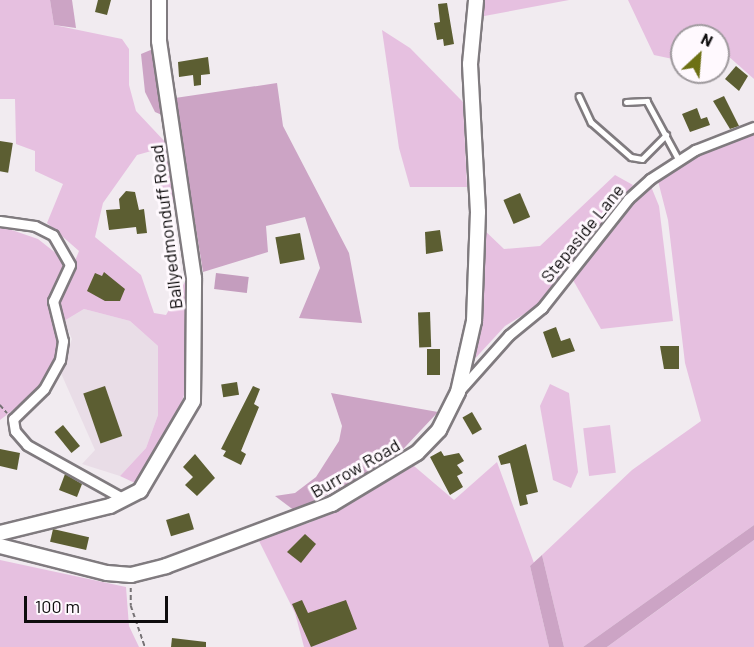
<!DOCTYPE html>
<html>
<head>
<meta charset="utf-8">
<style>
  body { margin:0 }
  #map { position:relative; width:754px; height:647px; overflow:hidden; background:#f1ebf0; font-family:Barlow,sans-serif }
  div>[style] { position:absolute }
  .built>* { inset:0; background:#e9dde7 }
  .green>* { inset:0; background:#e6c0e0; transform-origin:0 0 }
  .forest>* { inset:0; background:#cca4c5 }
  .water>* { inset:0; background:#c49dbe; transform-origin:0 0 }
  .building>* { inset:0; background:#5c5e32; transform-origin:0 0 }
  .path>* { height:1.5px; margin-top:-0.75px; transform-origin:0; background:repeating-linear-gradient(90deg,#767275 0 4.5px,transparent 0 7.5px) }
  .roads { filter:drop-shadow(2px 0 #807b7f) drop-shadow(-2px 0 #807b7f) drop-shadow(0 2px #807b7f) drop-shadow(0 -2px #807b7f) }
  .lane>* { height:4.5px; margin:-2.25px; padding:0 2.25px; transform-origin:2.25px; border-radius:2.25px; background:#fff }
  .street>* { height:9px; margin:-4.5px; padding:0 4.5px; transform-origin:4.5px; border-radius:4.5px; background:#fff }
  .secondary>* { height:14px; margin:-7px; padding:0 7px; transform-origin:7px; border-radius:7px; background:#fff }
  span { translate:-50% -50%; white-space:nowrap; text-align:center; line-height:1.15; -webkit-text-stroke:6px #fff9fe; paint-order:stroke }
  .street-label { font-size:18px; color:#0e0c0d }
  .north { position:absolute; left:670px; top:24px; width:60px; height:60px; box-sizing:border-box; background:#fff9fe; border:2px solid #9f9a9e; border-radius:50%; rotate:26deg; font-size:16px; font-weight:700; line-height:24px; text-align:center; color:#0e0c0d }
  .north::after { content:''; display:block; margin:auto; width:21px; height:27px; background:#6d7014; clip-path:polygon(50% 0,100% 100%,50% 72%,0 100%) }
  .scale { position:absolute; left:24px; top:596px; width:144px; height:27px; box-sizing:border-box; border:3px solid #0e0c0d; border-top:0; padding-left:8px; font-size:18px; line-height:21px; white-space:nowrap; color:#0e0c0d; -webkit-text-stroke:4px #fff9fe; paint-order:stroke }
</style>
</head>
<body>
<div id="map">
  <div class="built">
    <div style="clip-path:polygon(84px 309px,130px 321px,158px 346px,158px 415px,146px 448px,120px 476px,82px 464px,95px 450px,60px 371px,72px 339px,64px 321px)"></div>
  </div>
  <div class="green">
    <div style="clip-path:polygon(0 0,50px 0,54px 25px,122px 39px,129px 49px,129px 85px,136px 111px,168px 145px,178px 206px,157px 182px,165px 164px,155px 150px,137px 155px,103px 203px,95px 237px,141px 275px,154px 313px,166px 315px,186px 280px,187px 385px,177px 418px,137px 484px,120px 476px,146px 448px,158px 415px,158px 346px,130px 321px,84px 309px,64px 321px,60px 298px,79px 251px,47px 223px,63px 184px,35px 171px,35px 151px,16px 144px,15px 99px,0 99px)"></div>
    <div style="clip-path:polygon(481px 0,569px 0,479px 17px)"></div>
    <div style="clip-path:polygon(628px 0,754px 0,754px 79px,727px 55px,718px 66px,718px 36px,682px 36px,682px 61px,654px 55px)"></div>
    <div style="clip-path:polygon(382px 30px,410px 48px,463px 102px,467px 187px,410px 187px,399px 148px)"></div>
    <div style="clip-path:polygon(754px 134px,754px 525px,583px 647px,564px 647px,542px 555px,632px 470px,701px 421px,685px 363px,668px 220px,658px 181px,707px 150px)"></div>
    <div style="clip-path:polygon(615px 175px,633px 185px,537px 306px,505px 326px,470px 364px,481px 227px,504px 249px,540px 246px)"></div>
    <div style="clip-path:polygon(650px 184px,659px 206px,673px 321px,601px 329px,573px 280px)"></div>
    <div style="clip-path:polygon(0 226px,38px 239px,62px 258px,62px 269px,50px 307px,59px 341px,53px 369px,38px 391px,0 420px)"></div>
    <div style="clip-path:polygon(550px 384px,569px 393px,578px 472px,571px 488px,553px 480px,540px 406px)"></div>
    <div style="left:610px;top:425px;width:48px;height:27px;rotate:83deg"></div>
    <div style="clip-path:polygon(497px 462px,534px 563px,530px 566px,549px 647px,304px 647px,295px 613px,257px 537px,309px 523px,414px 466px,454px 500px)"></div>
    <div style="clip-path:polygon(754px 540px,754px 647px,607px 647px,687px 589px)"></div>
    <div style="clip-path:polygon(0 560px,126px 587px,129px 626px,139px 647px,0 647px)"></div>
  </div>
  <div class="forest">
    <div style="clip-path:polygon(50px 0,72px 0,76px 28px,54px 25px)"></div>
    <div style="clip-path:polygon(153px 49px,154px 70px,162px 115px,155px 112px,145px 92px,141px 54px)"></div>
    <div style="clip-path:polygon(277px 83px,283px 126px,349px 253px,362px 323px,299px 318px,320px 268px,305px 217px,266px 226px,268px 252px,203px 272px,175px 98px)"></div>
    <div style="clip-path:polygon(331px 393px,438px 412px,391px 462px,295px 511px,275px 496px,295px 493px,316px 477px,339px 441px,342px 426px)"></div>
    <div style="clip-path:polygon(754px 525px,754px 540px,607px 647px,583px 647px)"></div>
    <div style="clip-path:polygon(542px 555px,564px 647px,549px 647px,530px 566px)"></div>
  </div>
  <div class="water">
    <div style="left:216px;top:273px;width:33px;height:16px;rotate:7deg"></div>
  </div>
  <div class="building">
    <div style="clip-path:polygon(98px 0,111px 0,107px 15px,95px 12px)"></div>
    <div style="clip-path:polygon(447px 3px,454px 44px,444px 46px,443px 39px,437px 40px,434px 23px,440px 22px,438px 4px)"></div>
    <div style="clip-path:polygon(208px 57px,210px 74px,201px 75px,201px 85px,194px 86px,193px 75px,179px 77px,178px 62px)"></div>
    <div style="clip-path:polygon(736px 66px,748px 76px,739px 91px,725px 79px)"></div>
    <div style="clip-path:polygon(724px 96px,739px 126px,730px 129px,713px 101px)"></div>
    <div style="clip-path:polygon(697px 108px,701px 119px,707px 117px,710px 125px,690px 132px,682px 114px)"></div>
    <div style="left:0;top:141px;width:13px;height:30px;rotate:9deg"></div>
    <div style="clip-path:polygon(126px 191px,135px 192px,139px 210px,144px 209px,147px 233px,137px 234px,136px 227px,109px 230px,106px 210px,120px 209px,119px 199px)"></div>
    <div style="left:520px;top:193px;width:26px;height:18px;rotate:67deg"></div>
    <div style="clip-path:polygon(440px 230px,443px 251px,426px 254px,425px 232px)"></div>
    <div style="left:300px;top:233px;width:27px;height:25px;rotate:80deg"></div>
    <div style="clip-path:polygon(104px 272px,125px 289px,120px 301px,105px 301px,87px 291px,95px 273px,102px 276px)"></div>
    <div style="left:430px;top:312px;width:35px;height:12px;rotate:88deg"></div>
    <div style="clip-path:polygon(556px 327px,561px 341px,570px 338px,575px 351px,552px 358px,543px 332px)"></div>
    <div style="clip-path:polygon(660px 346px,679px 346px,679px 369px,664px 369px)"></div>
    <div style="left:427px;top:349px;width:13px;height:26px"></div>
    <div style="left:237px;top:382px;width:13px;height:16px;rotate:81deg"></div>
    <div style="left:105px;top:386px;width:53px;height:23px;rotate:71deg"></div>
    <div style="clip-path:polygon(253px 386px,260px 389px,254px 404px,259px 407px,241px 451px,246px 454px,241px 465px,223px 456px,226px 451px,221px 449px)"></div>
    <div style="left:472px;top:412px;width:20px;height:11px;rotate:60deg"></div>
    <div style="left:63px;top:425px;width:27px;height:11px;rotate:51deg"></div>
    <div style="clip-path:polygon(526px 444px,538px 492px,526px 495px,528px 504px,520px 506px,510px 463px,501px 465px,498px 456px)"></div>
    <div style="clip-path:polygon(0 449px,20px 453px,17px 470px,0 466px)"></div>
    <div style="clip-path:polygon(441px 451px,444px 456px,459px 453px,464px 461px,457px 465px,463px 473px,457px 476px,463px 487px,450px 495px,430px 457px)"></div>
    <div style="clip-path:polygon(195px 454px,215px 478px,197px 496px,185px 485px,193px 477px,183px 467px)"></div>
    <div style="clip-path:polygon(65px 474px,82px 484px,77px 497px,59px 490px)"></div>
    <div style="left:189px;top:513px;width:17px;height:24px;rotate:73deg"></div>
    <div style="left:53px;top:529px;width:37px;height:13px;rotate:13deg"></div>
    <div style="clip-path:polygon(305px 534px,316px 544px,301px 563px,287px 552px)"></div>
    <div style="clip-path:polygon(302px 600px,308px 613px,346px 600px,357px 629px,311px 647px,292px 604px)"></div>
    <div style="clip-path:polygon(172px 638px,206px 642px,206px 647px,171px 647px)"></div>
  </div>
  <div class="path">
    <div style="left:0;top:405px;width:11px;rotate:49deg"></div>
    <div style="left:131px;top:588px;width:18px;rotate:90deg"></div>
    <div style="left:131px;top:606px;width:43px;rotate:71.1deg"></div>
  </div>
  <div class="roads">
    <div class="lane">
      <div style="left:579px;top:96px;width:29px;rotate:65deg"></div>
      <div style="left:591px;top:122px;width:53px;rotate:41.2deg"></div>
      <div style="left:631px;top:157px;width:11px;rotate:10deg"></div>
      <div style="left:642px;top:159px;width:34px;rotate:-45deg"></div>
      <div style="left:626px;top:102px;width:21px;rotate:-3deg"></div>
      <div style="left:647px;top:101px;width:67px;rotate:61.5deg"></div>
    </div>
    <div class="street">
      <div style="left:0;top:221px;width:35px;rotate:8deg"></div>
      <div style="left:35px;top:226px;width:20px;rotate:27deg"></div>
      <div style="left:53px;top:235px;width:34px;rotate:60deg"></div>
      <div style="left:70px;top:265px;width:40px;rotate:115deg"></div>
      <div style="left:53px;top:301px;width:41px;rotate:76deg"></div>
      <div style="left:63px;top:341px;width:19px;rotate:99deg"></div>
      <div style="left:60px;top:360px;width:33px;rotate:119deg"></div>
      <div style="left:44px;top:389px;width:43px;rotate:135.9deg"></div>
      <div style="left:13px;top:419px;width:12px;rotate:81deg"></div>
      <div style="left:15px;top:431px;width:18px;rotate:49deg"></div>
      <div style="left:27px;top:445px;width:111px;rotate:29.1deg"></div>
      <div style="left:460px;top:390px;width:74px;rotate:-48.3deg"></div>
      <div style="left:509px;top:335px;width:43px;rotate:-39.3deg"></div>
      <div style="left:542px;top:308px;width:139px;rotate:-51.7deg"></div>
      <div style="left:628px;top:199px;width:30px;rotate:-42deg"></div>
      <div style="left:650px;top:179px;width:54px;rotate:-32.8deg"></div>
      <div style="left:695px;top:150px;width:63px;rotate:-21.3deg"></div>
    </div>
    <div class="secondary">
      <div style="left:0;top:533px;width:113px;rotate:-13.8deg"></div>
      <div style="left:110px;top:506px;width:34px;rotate:-27deg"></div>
      <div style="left:140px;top:491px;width:104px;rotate:-59.5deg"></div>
      <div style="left:193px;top:401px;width:123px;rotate:-89.5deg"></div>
      <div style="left:194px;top:278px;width:240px;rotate:-98.4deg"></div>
      <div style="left:159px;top:41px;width:41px;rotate:-90deg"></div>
      <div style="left:0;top:546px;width:110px;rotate:14.2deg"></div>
      <div style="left:107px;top:573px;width:24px;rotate:5deg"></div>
      <div style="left:131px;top:575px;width:36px;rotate:-14deg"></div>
      <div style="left:166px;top:566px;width:177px;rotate:-20.5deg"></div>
      <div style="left:332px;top:504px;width:99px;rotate:-31deg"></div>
      <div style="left:417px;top:453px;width:32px;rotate:-46deg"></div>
      <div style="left:439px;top:430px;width:42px;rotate:-63.4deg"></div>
      <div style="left:458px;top:392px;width:73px;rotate:-77.3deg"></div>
      <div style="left:474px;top:321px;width:109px;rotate:-87.9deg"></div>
      <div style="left:478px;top:212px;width:148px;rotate:-93.1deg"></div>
      <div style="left:470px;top:64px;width:64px;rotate:-84.6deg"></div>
    </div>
  </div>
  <div class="street-label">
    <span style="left:166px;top:227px;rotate:-97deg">Ballyedmonduff Road</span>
    <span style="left:582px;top:233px;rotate:-51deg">Stepaside Lane</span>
    <span style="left:355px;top:468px;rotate:-30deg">Burrow Road</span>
  </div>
  <div class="north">N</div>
  <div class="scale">100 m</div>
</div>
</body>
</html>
